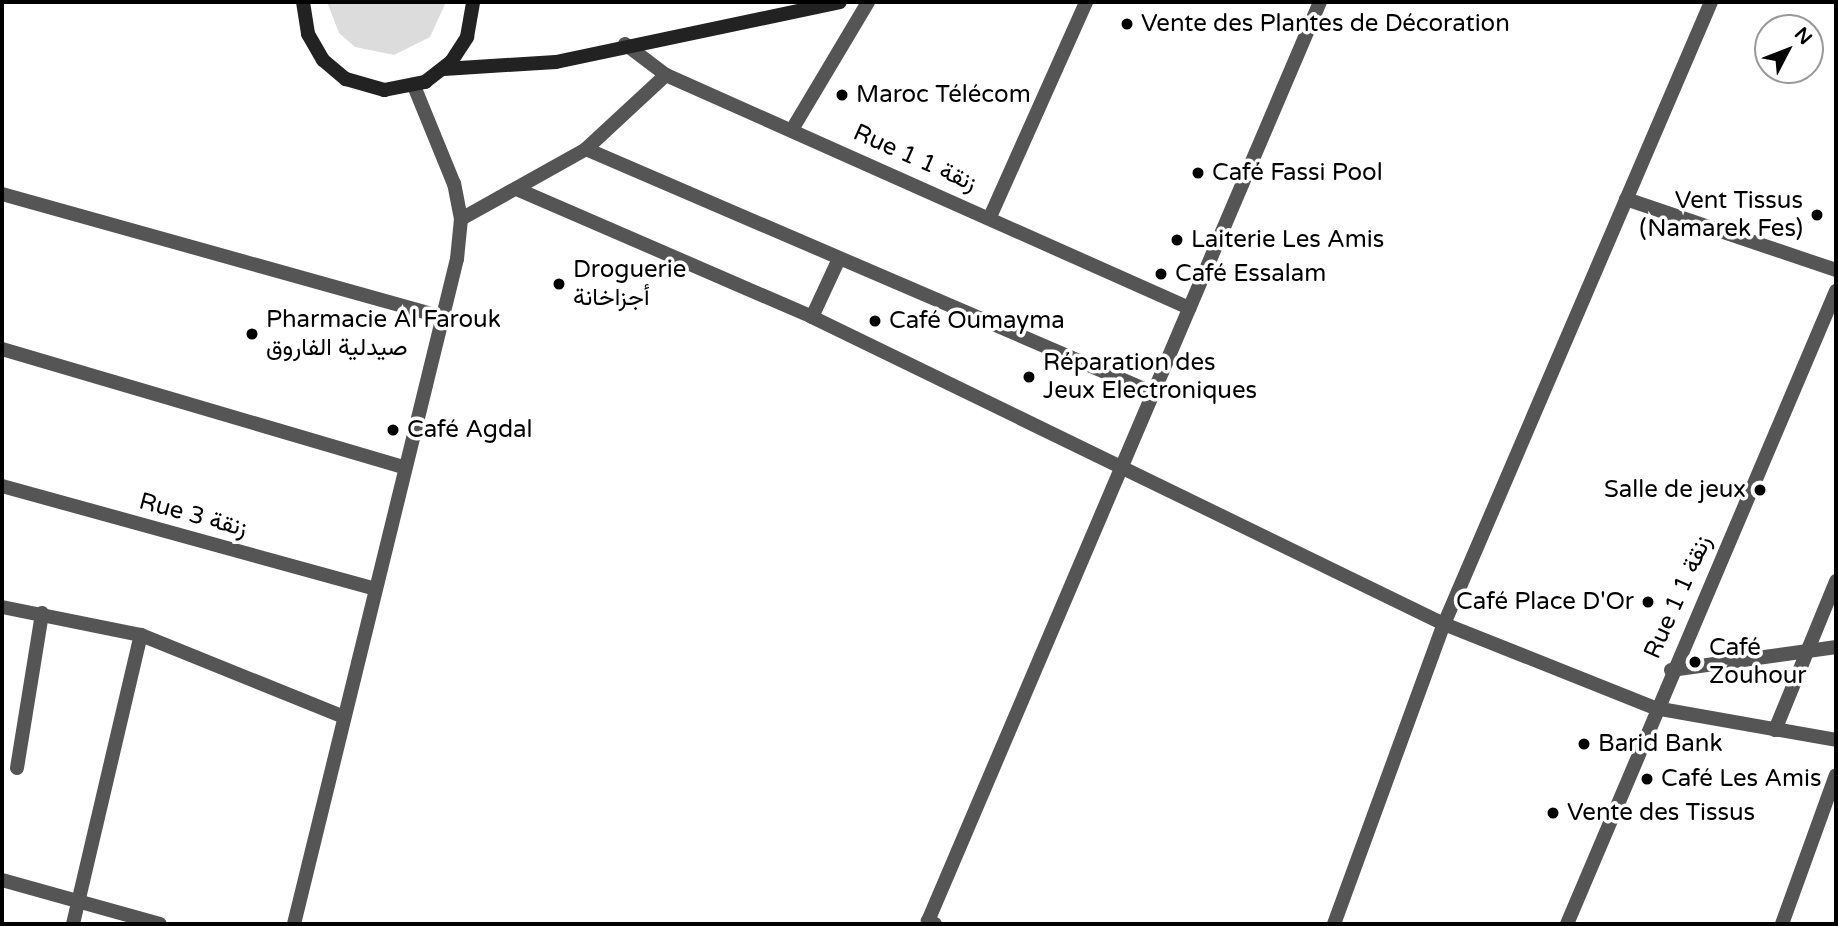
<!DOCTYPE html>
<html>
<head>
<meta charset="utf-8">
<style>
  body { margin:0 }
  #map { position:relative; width:1838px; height:926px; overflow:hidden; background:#fff; font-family:"Varela Round",Vazirmatn,sans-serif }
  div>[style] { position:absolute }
  .green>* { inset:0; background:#dcdcdc }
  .minor>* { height:14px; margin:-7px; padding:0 7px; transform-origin:7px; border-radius:7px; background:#555 }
  .secondary>* { height:14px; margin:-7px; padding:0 7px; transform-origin:7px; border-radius:7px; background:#222 }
  .dots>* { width:19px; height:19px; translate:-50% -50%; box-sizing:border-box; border:4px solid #fff; border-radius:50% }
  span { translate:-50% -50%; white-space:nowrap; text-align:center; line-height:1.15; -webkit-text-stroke:7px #fff; paint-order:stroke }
  .poi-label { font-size:24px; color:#000 }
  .left { translate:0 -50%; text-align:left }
  .right { translate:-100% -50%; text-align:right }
  .street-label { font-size:24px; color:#000 }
  .frame { position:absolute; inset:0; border:4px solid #000; pointer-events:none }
  .north { position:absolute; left:1754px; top:14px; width:70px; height:70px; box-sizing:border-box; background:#fff; border:2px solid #999; border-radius:50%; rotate:48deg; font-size:19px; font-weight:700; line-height:28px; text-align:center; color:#000 }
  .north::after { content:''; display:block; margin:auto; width:24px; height:32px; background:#000; clip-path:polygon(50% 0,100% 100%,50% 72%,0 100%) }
</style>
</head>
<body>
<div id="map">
  <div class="green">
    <div style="clip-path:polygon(327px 2px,446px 2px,430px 37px,394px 55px,355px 47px,339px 33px)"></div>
  </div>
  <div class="minor">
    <div style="left:625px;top:44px;width:51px;rotate:37.1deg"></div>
    <div style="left:666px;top:75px;width:573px;rotate:24.01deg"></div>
    <div style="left:793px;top:128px;width:147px;rotate:-59.2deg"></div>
    <div style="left:586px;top:149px;width:620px;rotate:23.26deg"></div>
    <div style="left:519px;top:190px;width:319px;rotate:23.4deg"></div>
    <div style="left:812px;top:317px;width:703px;rotate:25.91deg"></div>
    <div style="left:1444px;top:624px;width:227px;rotate:21.7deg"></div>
    <div style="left:1655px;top:708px;width:184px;rotate:10deg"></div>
    <div style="left:2px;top:194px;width:460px;rotate:15.6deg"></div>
    <div style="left:1626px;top:199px;width:222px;rotate:18.7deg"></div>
    <div style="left:990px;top:217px;width:235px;rotate:-65.9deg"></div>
    <div style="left:461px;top:219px;width:143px;rotate:-29.2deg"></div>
    <div style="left:586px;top:149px;width:109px;rotate:-42.8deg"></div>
    <div style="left:812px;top:317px;width:62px;rotate:-65.1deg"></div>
    <div style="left:2px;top:349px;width:419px;rotate:16.4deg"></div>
    <div style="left:2px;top:486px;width:384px;rotate:15.4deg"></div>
    <div style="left:2px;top:607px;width:142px;rotate:11.4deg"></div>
    <div style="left:141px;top:635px;width:219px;rotate:22deg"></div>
    <div style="left:1671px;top:670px;width:167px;rotate:-7.9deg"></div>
    <div style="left:1775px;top:730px;width:161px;rotate:-67.7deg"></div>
    <div style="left:17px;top:768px;width:157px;rotate:-80.8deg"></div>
    <div style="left:2px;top:880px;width:164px;rotate:15.6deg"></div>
    <div style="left:73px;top:924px;width:297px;rotate:-76.8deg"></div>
    <div style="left:294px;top:924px;width:685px;rotate:-76.23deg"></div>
    <div style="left:457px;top:259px;width:40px;rotate:-84.3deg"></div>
    <div style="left:461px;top:219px;width:36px;rotate:-101deg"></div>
    <div style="left:454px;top:184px;width:106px;rotate:-112.2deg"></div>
    <div style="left:935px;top:924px;width:8px;rotate:-157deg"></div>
    <div style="left:928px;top:921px;width:999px;rotate:-66.9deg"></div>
    <div style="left:1334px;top:924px;width:320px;rotate:-69.9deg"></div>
    <div style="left:1444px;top:624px;width:677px;rotate:-66.77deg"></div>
    <div style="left:1567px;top:924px;width:688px;rotate:-66.98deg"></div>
    <div style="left:1782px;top:924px;width:158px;rotate:-70.1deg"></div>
  </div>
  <div class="secondary">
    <div style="left:303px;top:2px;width:32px;rotate:81deg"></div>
    <div style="left:308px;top:34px;width:30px;rotate:60deg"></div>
    <div style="left:323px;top:60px;width:30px;rotate:40deg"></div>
    <div style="left:346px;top:79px;width:40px;rotate:16deg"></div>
    <div style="left:384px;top:90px;width:42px;rotate:-11deg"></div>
    <div style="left:425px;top:82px;width:33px;rotate:-38deg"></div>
    <div style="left:451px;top:62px;width:30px;rotate:-57deg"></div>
    <div style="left:467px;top:37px;width:36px;rotate:-80deg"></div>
    <div style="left:444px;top:69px;width:112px;rotate:-3.6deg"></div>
    <div style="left:556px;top:62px;width:290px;rotate:-11.9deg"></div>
  </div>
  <div class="dots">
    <div style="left:1127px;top:24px;background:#000"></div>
    <div style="left:842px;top:95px;background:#000"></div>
    <div style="left:1198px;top:173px;background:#000"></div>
    <div style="left:1817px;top:215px;background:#000"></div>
    <div style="left:1177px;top:240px;background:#000"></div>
    <div style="left:1161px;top:274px;background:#000"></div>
    <div style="left:559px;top:284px;background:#000"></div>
    <div style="left:875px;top:321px;background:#000"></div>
    <div style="left:252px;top:334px;background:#000"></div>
    <div style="left:1029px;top:377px;background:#000"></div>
    <div style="left:393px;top:430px;background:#000"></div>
    <div style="left:1760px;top:490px;background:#000"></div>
    <div style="left:1648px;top:602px;background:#000"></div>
    <div style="left:1695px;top:662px;background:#000"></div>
    <div style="left:1584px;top:744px;background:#000"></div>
    <div style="left:1647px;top:779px;background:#000"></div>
    <div style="left:1553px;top:813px;background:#000"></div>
  </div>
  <div class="poi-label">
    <span class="left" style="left:1141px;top:24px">Vente des Plantes de Décoration</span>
    <span class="left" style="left:856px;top:95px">Maroc Télécom</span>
    <span class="left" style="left:1212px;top:173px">Café Fassi Pool</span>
    <span class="right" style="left:1803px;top:215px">Vent Tissus<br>(Namarek Fes)</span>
    <span class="left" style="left:1191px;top:240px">Laiterie Les Amis</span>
    <span class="left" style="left:573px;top:284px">Droguerie<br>أجزاخانة</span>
    <span class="left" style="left:1175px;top:274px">Café Essalam</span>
    <span class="left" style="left:266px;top:334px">Pharmacie Al Farouk<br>صيدلية الفاروق</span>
    <span class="left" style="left:889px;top:321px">Café Oumayma</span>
    <span class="left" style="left:1043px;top:377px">Réparation des<br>Jeux Electroniques</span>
    <span class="left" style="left:407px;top:430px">Café Agdal</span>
    <span class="right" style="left:1746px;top:490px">Salle de jeux</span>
    <span class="right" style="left:1634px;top:602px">Café Place D'Or</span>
    <span class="left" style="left:1709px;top:662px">Café<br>Zouhour</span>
    <span class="left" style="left:1598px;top:744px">Barid Bank</span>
    <span class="left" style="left:1661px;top:779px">Café Les Amis</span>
    <span class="left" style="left:1567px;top:813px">Vente des Tissus</span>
  </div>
  <div class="street-label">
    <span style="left:915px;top:158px;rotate:24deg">Rue 1 زنقة 1</span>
    <span style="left:193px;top:515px;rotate:15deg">Rue 3 زنقة</span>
    <span style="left:1678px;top:597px;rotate:-66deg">Rue 1 زنقة 1</span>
  </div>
  <div class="frame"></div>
  <div class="north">N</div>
</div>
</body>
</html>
